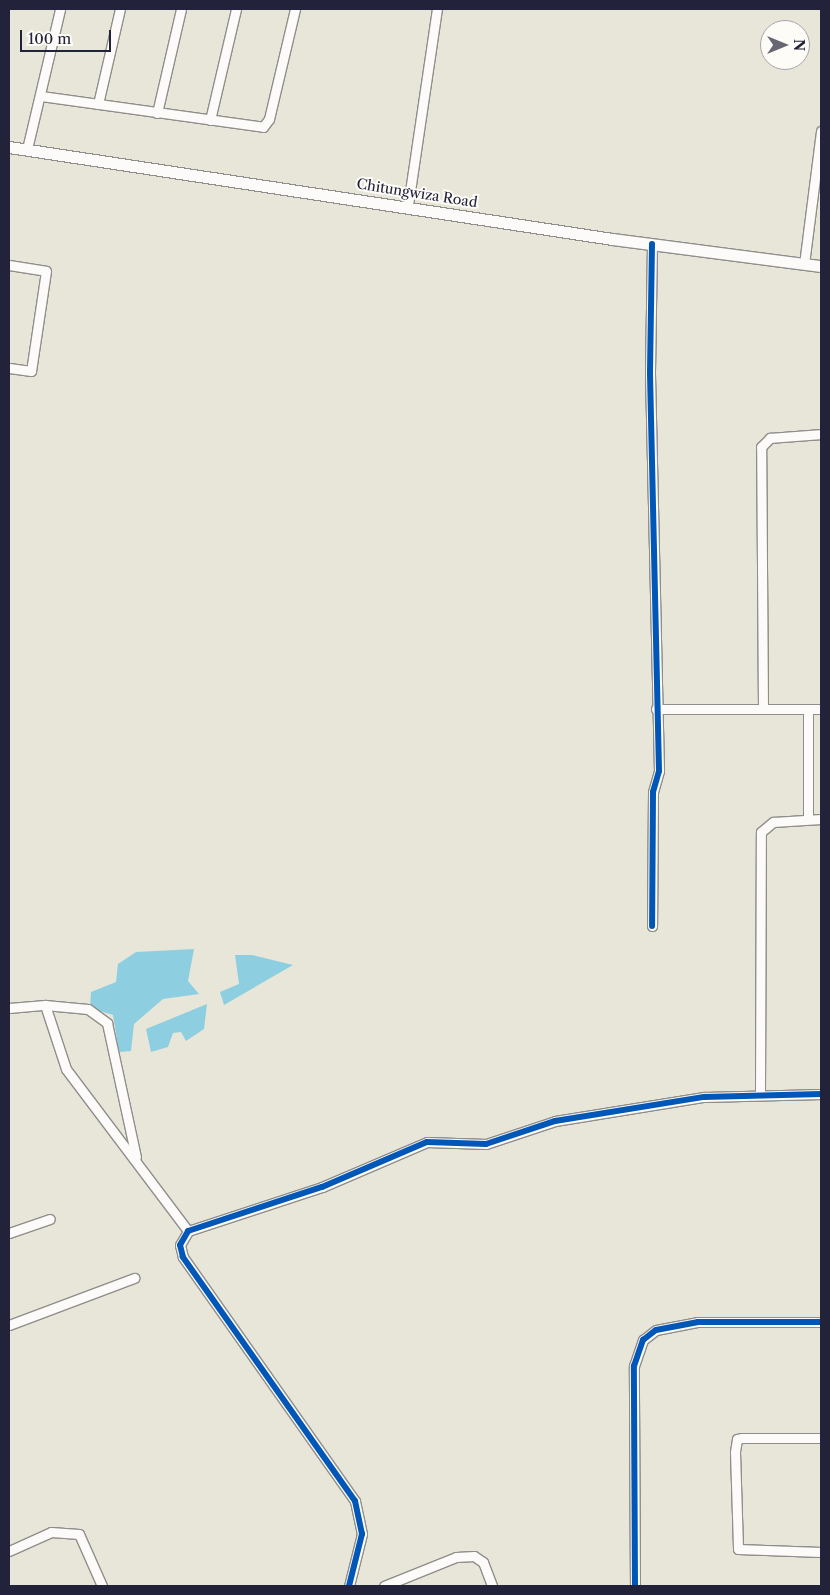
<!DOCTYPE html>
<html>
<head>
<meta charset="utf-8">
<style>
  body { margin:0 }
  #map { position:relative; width:830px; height:1595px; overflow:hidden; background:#e8e6d8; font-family:"Libre Caslon Text",serif }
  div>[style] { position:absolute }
  .water>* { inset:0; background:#8dcfe0 }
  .roads { filter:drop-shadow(1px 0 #8f8e8b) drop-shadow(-1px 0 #8f8e8b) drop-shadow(0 1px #8f8e8b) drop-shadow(0 -1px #8f8e8b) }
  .minor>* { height:9px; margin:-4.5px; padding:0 4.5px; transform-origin:4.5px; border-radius:4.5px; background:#fcfbf9 }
  .major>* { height:11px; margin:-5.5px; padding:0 5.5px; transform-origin:5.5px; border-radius:5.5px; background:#fcfbf9 }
  .cycleway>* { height:6px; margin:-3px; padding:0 3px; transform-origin:3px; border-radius:3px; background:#0057b8 }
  span { translate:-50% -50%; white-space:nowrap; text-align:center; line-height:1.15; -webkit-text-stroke:4px #fdfcf7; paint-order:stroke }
  .street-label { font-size:14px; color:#22223b }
  .frame { position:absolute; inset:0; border:10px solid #22223b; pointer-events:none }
  .north { position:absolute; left:760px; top:20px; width:50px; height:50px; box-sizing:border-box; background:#fdfcf7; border:1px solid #a5a5ac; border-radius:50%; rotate:90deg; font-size:14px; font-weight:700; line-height:20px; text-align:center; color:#22223b }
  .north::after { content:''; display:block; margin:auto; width:18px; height:22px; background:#676772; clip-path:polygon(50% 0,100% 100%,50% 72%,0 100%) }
  .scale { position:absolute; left:20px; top:30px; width:91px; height:22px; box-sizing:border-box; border:2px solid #22223b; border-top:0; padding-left:6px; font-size:15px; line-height:18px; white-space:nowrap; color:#22223b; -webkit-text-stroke:4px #fdfcf7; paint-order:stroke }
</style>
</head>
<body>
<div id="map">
  <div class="water">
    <div style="clip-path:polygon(194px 949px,188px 981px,199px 994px,163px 999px,134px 1024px,131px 1051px,119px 1052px,113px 1015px,90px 1008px,91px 992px,116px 982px,118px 964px,136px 952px)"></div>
    <div style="clip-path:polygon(235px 955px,252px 955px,293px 965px,224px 1005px,220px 992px,239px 984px)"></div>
    <div style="clip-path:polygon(207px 1004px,204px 1029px,186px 1041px,181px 1032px,173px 1033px,168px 1047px,151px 1052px,146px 1029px)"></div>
  </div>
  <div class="roads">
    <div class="minor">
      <div style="left:41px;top:96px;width:224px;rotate:7.9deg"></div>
      <div style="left:263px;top:127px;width:10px;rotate:-53deg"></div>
      <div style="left:269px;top:119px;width:113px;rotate:-76.7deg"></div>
      <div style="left:98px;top:104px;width:98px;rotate:-77deg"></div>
      <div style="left:157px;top:113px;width:107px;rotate:-77deg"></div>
      <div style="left:210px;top:120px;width:114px;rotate:-76.8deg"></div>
      <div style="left:27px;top:149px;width:144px;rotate:-76.7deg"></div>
      <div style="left:408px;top:205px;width:198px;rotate:-81.6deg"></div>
      <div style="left:652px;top:244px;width:130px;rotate:90.9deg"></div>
      <div style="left:650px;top:374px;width:397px;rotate:88.7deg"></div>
      <div style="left:659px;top:771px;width:22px;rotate:106deg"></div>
      <div style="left:653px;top:792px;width:134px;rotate:90.4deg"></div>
      <div style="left:804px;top:264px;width:134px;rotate:-82.7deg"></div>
      <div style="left:9px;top:265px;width:37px;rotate:9deg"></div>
      <div style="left:46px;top:271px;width:101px;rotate:98.5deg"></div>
      <div style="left:31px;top:371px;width:22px;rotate:-172deg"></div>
      <div style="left:656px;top:709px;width:165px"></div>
      <div style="left:763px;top:709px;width:262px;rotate:-90.4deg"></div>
      <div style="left:761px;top:447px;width:13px;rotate:-45deg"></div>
      <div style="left:770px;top:438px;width:51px;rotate:-4.5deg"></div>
      <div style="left:808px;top:819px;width:110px;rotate:-90deg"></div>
      <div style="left:45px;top:1005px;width:43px;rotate:5.3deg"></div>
      <div style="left:88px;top:1009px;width:24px;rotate:36deg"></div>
      <div style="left:107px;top:1023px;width:137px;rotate:77.8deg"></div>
      <div style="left:9px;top:1008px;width:36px;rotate:-5deg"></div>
      <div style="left:45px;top:1005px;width:67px;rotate:71.8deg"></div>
      <div style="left:66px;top:1069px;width:203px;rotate:53deg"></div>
      <div style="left:760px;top:1093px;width:261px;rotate:-89.8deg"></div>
      <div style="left:761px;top:832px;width:16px;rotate:-40deg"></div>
      <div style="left:773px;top:822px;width:48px;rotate:-3.6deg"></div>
      <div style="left:9px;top:1233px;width:43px;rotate:-18.9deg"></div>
      <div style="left:9px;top:1325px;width:134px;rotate:-20.6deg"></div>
      <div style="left:821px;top:1438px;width:79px;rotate:180deg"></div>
      <div style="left:742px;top:1438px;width:5px;rotate:169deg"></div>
      <div style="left:737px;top:1439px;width:13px;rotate:99deg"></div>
      <div style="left:735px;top:1452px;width:97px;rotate:88.2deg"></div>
      <div style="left:738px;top:1549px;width:83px;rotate:2.1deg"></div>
      <div style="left:9px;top:1551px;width:46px;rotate:-24.3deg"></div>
      <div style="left:51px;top:1532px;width:28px;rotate:4deg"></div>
      <div style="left:79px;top:1534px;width:57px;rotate:66.1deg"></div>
      <div style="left:349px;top:1586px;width:54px;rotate:-76deg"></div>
      <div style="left:362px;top:1534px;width:34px;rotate:-102deg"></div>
      <div style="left:355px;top:1501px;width:299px;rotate:-125.2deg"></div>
      <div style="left:183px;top:1257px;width:12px;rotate:-104deg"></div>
      <div style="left:180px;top:1245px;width:16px;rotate:-60deg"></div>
      <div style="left:188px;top:1231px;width:141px;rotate:-18.2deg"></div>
      <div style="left:322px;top:1187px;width:114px;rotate:-23.2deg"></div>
      <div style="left:427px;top:1142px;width:59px;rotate:1.9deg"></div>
      <div style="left:486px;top:1144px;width:73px;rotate:-18.4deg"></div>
      <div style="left:555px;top:1121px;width:151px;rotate:-9.2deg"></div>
      <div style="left:704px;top:1097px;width:117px;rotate:-1.5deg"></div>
      <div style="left:384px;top:1586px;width:78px;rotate:-21.9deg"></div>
      <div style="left:456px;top:1557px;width:18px;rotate:-3deg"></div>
      <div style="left:474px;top:1556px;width:11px;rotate:34deg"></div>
      <div style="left:483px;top:1562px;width:26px;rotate:69deg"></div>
      <div style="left:635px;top:1586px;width:220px;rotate:-90.3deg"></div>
      <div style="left:634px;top:1366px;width:28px;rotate:-71deg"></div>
      <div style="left:643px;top:1340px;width:16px;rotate:-38deg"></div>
      <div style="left:656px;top:1330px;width:43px;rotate:-10.8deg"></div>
      <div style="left:698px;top:1322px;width:123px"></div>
    </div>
    <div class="major">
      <div style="left:9px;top:147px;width:610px;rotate:8.67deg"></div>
      <div style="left:612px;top:239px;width:211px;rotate:7.4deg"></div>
    </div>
  </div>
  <div class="cycleway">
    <div style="left:652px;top:244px;width:130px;rotate:90.9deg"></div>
    <div style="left:650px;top:374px;width:397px;rotate:88.7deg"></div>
    <div style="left:659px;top:771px;width:22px;rotate:106deg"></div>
    <div style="left:653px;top:792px;width:134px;rotate:90.4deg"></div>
    <div style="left:349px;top:1586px;width:54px;rotate:-76deg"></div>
    <div style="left:362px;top:1534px;width:34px;rotate:-102deg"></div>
    <div style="left:355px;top:1501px;width:299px;rotate:-125.2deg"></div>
    <div style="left:183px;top:1257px;width:12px;rotate:-104deg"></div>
    <div style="left:180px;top:1245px;width:16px;rotate:-60deg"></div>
    <div style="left:188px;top:1231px;width:141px;rotate:-18.2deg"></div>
    <div style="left:322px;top:1187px;width:114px;rotate:-23.2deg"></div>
    <div style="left:427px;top:1142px;width:59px;rotate:1.9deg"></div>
    <div style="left:486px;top:1144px;width:73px;rotate:-18.4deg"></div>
    <div style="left:555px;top:1121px;width:151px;rotate:-9.2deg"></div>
    <div style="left:704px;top:1097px;width:117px;rotate:-1.5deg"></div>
    <div style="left:635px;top:1586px;width:220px;rotate:-90.3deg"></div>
    <div style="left:634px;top:1366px;width:28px;rotate:-71deg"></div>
    <div style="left:643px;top:1340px;width:16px;rotate:-38deg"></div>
    <div style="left:656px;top:1330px;width:43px;rotate:-10.8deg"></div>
    <div style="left:698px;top:1322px;width:123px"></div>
  </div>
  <div class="street-label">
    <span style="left:417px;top:193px;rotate:9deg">Chitungwiza Road</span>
  </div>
  <div class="frame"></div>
  <div class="north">N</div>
  <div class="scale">100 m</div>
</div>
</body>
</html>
